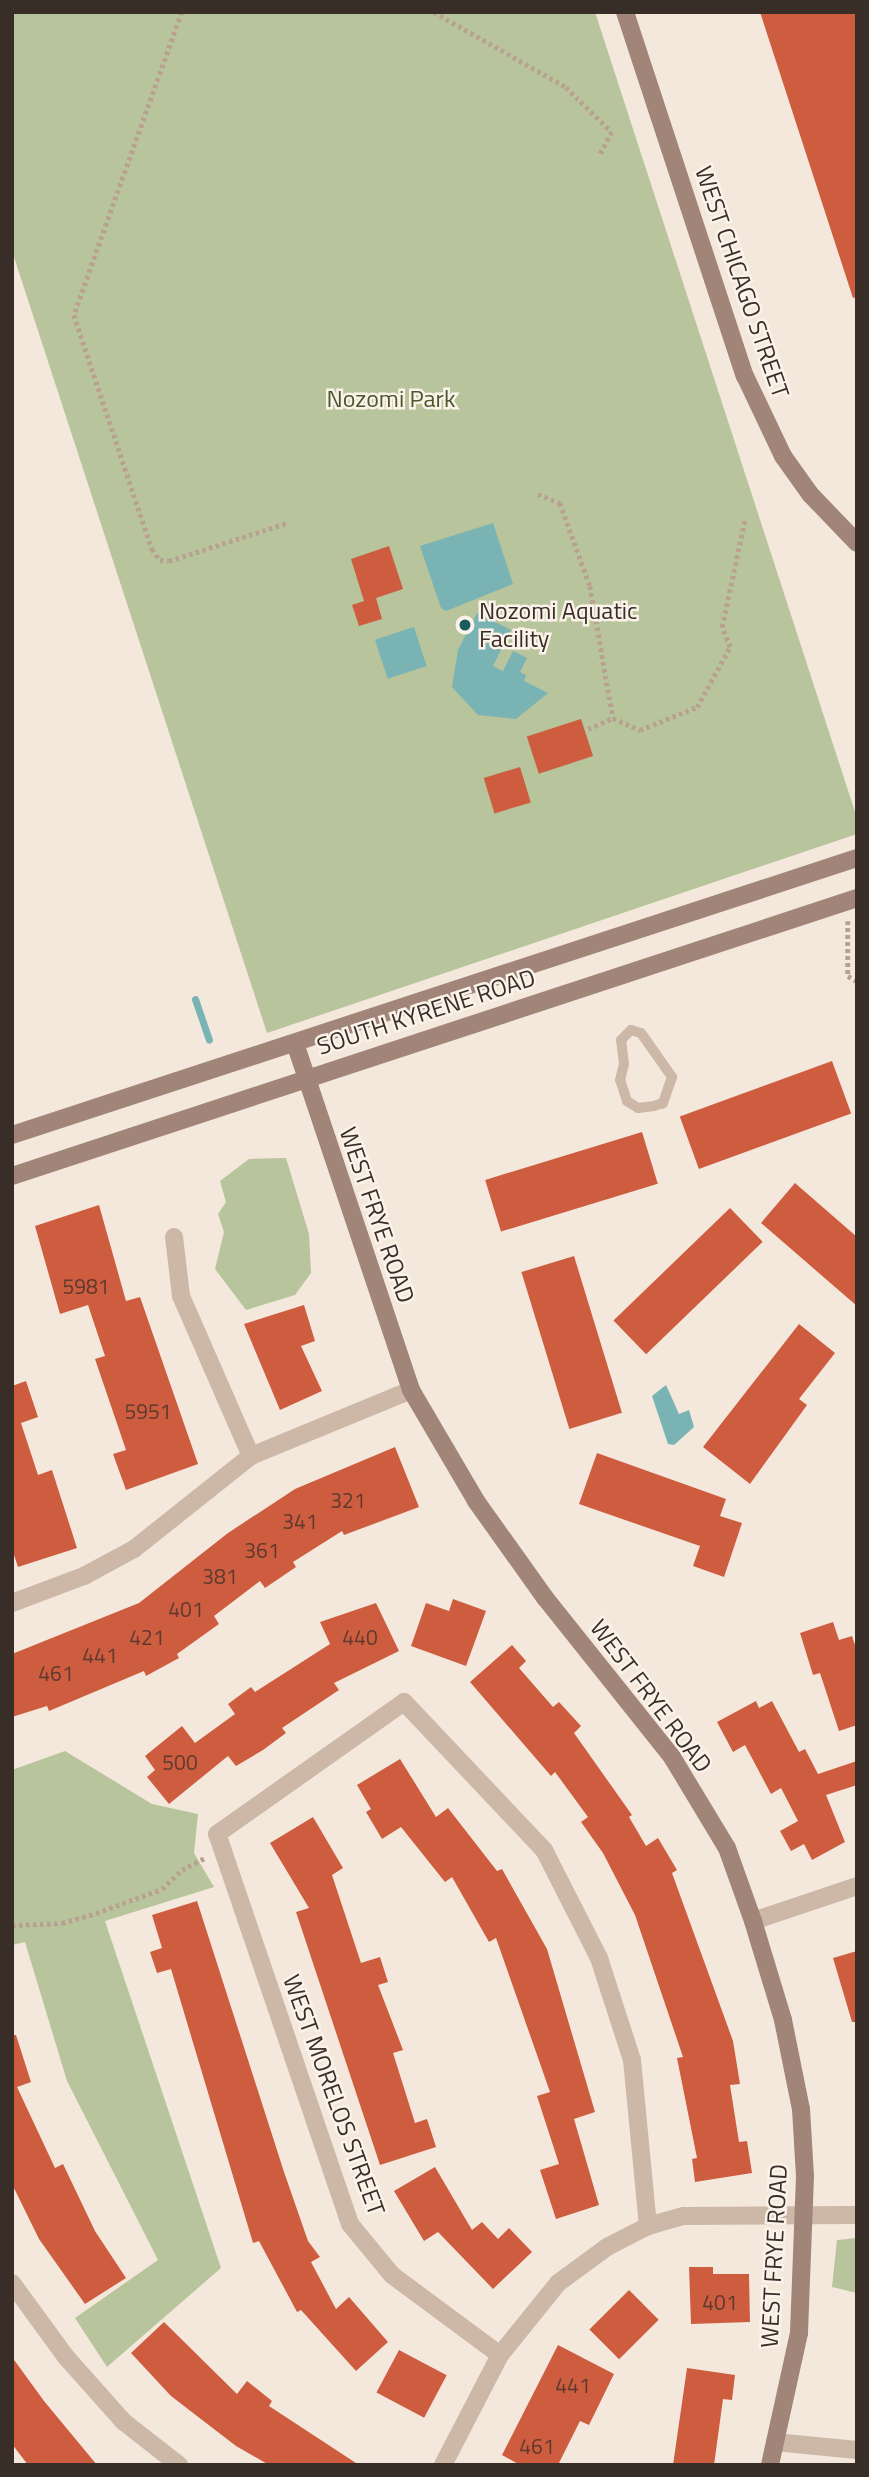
<!DOCTYPE html>
<html>
<head>
<meta charset="utf-8">
<style>
  body { margin:0 }
  #map { position:relative; width:869px; height:2477px; overflow:hidden; background:#f4e8dc; font-family:"Titillium Web",sans-serif }
  div>[style] { position:absolute }
  .green>* { inset:0; background:#b8c49b }
  .water>* { inset:0; background:#79b3b3; transform-origin:0 0 }
  .stream>* { height:7px; margin:-3.5px; padding:0 3.5px; transform-origin:3.5px; border-radius:3.5px; background:#79b3b3 }
  .building>* { inset:0; background:#ce5d40; transform-origin:0 0 }
  .path>* { height:4.5px; margin-top:-2.25px; transform-origin:0; background:repeating-linear-gradient(90deg,#b9a191 0 3.5px,transparent 0 7px) }
  .lane>* { height:10px; margin:-5px; padding:0 5px; transform-origin:5px; border-radius:5px; background:#cdb7a7 }
  .street>* { height:18px; margin:-9px; padding:0 9px; transform-origin:9px; border-radius:9px; background:#cdb7a7 }
  .secondary>* { height:18px; margin:-9px; padding:0 9px; transform-origin:9px; border-radius:9px; background:#a18578 }
  .dots>* { width:19px; height:19px; translate:-50% -50%; box-sizing:border-box; border:4px solid #fbf2e9; border-radius:50% }
  span { translate:-50% -50%; white-space:nowrap; text-align:center; line-height:1.15; -webkit-text-stroke:5px #fbf2e9; paint-order:stroke }
  .number-label { font-size:21px; color:#5e392e }
  .number-label span { -webkit-text-stroke-width:0 }
  .street-label { font-size:24px; color:#392d28 }
  .park-label { font-size:24px; color:#49592a }
  .poi-label { font-size:24px; color:#392d28 }
  .left { translate:0 -50%; text-align:left }
  .frame { position:absolute; inset:0; border:14px solid #392d28; pointer-events:none }
</style>
</head>
<body>
<div id="map">
  <div class="green">
    <div style="clip-path:polygon(12px 12px,595px 12px,857px 818px,857px 834px,267px 1033px,12px 251px)"></div>
    <div style="clip-path:polygon(286px 1158px,309px 1234px,311px 1273px,295px 1295px,246px 1310px,215px 1269px,224px 1232px,218px 1214px,226px 1202px,220px 1181px,249px 1159px)"></div>
    <div style="clip-path:polygon(65px 1751px,152px 1804px,198px 1814px,194px 1853px,214px 1887px,105px 1921px,221px 2268px,107px 2367px,75px 2318px,158px 2260px,67px 2081px,25px 1942px,12px 1945px,12px 1770px)"></div>
    <div style="clip-path:polygon(857px 2238px,857px 2293px,832px 2287px,837px 2240px)"></div>
  </div>
  <div class="water">
    <div style="clip-path:polygon(493px 523px,513px 584px,446px 611px,441px 608px,420px 546px)"></div>
    <div style="clip-path:polygon(477px 613px,511px 630px,493px 666px,503px 671px,513px 651px,527px 658px,520px 672px,526px 675px,524px 681px,548px 693px,516px 719px,478px 715px,452px 687px,458px 650px)"></div>
    <div style="left:414px;top:627px;width:41px;height:41px;rotate:72deg"></div>
    <div style="clip-path:polygon(666px 1385px,679px 1414px,689px 1410px,694px 1427px,674px 1445px,668px 1444px,652px 1396px)"></div>
  </div>
  <div class="stream">
    <div style="left:195px;top:999px;width:43px;rotate:71.1deg"></div>
  </div>
  <div class="building">
    <div style="clip-path:polygon(760px 12px,857px 12px,857px 297px,853px 298px)"></div>
    <div style="clip-path:polygon(389px 546px,403px 589px,376px 598px,382px 619px,359px 626px,352px 605px,364px 601px,351px 559px)"></div>
    <div style="left:581px;top:719px;width:39px;height:57px;rotate:72deg"></div>
    <div style="left:520px;top:767px;width:37px;height:38px;rotate:73deg"></div>
    <div style="left:832px;top:1061px;width:56px;height:162px;rotate:70deg"></div>
    <div style="left:642px;top:1132px;width:54px;height:164px;rotate:73deg"></div>
    <div style="clip-path:polygon(795px 1183px,857px 1237px,857px 1306px,761px 1223px)"></div>
    <div style="clip-path:polygon(99px 1205px,126px 1301px,140px 1297px,198px 1464px,126px 1490px,113px 1454px,126px 1450px,95px 1359px,105px 1356px,88px 1305px,60px 1314px,35px 1226px)"></div>
    <div style="left:730px;top:1208px;width:47px;height:162px;rotate:46deg"></div>
    <div style="left:574px;top:1256px;width:164px;height:55px;rotate:73deg"></div>
    <div style="clip-path:polygon(304px 1305px,315px 1341px,301px 1346px,322px 1391px,280px 1410px,244px 1324px)"></div>
    <div style="clip-path:polygon(799px 1324px,835px 1353px,799px 1399px,807px 1405px,750px 1484px,703px 1447px)"></div>
    <div style="clip-path:polygon(26px 1381px,38px 1417px,21px 1423px,38px 1475px,52px 1470px,77px 1548px,18px 1567px,12px 1549px,12px 1386px)"></div>
    <div style="clip-path:polygon(395px 1447px,419px 1507px,344px 1535px,342px 1531px,293px 1562px,296px 1567px,265px 1588px,260px 1581px,214px 1616px,219px 1624px,177px 1654px,179px 1658px,146px 1676px,144px 1671px,49px 1711px,47px 1706px,12px 1717px,12px 1654px,139px 1603px,228px 1533px,295px 1489px)"></div>
    <div style="clip-path:polygon(597px 1453px,726px 1499px,720px 1516px,742px 1523px,724px 1577px,693px 1566px,700px 1546px,579px 1504px)"></div>
    <div style="clip-path:polygon(453px 1599px,486px 1611px,466px 1666px,411px 1646px,426px 1603px,449px 1611px)"></div>
    <div style="clip-path:polygon(376px 1603px,399px 1651px,334px 1683px,339px 1690px,282px 1728px,286px 1733px,263px 1750px,236px 1766px,228px 1756px,169px 1804px,147px 1777px,155px 1770px,145px 1756px,182px 1726px,195px 1743px,235px 1714px,228px 1704px,251px 1687px,255px 1692px,330px 1644px,320px 1622px)"></div>
    <div style="clip-path:polygon(833px 1622px,839px 1640px,852px 1636px,857px 1651px,857px 1725px,839px 1731px,820px 1673px,813px 1675px,800px 1633px)"></div>
    <div style="clip-path:polygon(512px 1645px,526px 1661px,519px 1668px,553px 1707px,559px 1702px,581px 1726px,574px 1733px,632px 1815px,629px 1817px,646px 1846px,658px 1838px,677px 1870px,672px 1873px,733px 2041px,740px 2084px,730px 2085px,739px 2142px,747px 2141px,752px 2173px,695px 2182px,692px 2159px,697px 2158px,677px 2058px,683px 2057px,635px 1915px,603px 1853px,581px 1822px,588px 1817px,555px 1772px,551px 1776px,470px 1682px)"></div>
    <div style="clip-path:polygon(756px 1701px,759px 1708px,772px 1701px,799px 1752px,805px 1749px,818px 1774px,857px 1761px,857px 1785px,826px 1795px,845px 1842px,812px 1860px,804px 1844px,791px 1851px,780px 1831px,798px 1821px,781px 1788px,771px 1794px,745px 1745px,733px 1752px,717px 1722px)"></div>
    <div style="clip-path:polygon(400px 1759px,436px 1817px,448px 1808px,497px 1871px,502px 1869px,547px 1949px,595px 2112px,574px 2119px,599px 2205px,556px 2219px,540px 2170px,559px 2164px,537px 2096px,550px 2092px,496px 1938px,489px 1942px,452px 1877px,445px 1882px,401px 1827px,382px 1839px,366px 1812px,371px 1809px,357px 1785px)"></div>
    <div style="clip-path:polygon(313px 1817px,343px 1868px,332px 1875px,361px 1963px,380px 1957px,388px 1982px,378px 1985px,403px 2050px,393px 2053px,415px 2123px,427px 2119px,436px 2147px,380px 2165px,296px 1912px,309px 1908px,270px 1843px)"></div>
    <div style="clip-path:polygon(197px 1901px,284px 2172px,308px 2241px,320px 2257px,311px 2262px,336px 2309px,349px 2297px,388px 2342px,356px 2371px,301px 2310px,297px 2312px,259px 2241px,253px 2243px,171px 1969px,157px 1973px,150px 1952px,162px 1948px,152px 1915px)"></div>
    <div style="clip-path:polygon(857px 1951px,857px 2022px,852px 2022px,833px 1958px)"></div>
    <div style="clip-path:polygon(12px 2035px,16px 2035px,31px 2082px,17px 2087px,55px 2168px,63px 2164px,95px 2231px,126px 2278px,85px 2304px,39px 2239px,12px 2184px)"></div>
    <div style="clip-path:polygon(435px 2167px,472px 2230px,482px 2222px,498px 2239px,509px 2228px,532px 2252px,493px 2289px,438px 2232px,424px 2241px,394px 2191px)"></div>
    <div style="clip-path:polygon(689px 2267px,713px 2267px,713px 2274px,749px 2274px,750px 2322px,691px 2324px)"></div>
    <div style="left:629px;top:2290px;width:42px;height:56px;rotate:45deg"></div>
    <div style="clip-path:polygon(164px 2322px,237px 2394px,247px 2381px,272px 2401px,269px 2406px,359px 2465px,269px 2465px,236px 2446px,171px 2396px,131px 2353px)"></div>
    <div style="clip-path:polygon(558px 2345px,614px 2374px,589px 2425px,580px 2421px,558px 2465px,520px 2465px,502px 2455px)"></div>
    <div style="left:399px;top:2350px;width:54px;height:48px;rotate:28deg"></div>
    <div style="clip-path:polygon(12px 2357px,44px 2401px,97px 2465px,28px 2465px,12px 2444px)"></div>
    <div style="clip-path:polygon(687px 2368px,735px 2375px,732px 2400px,723px 2399px,714px 2465px,673px 2465px)"></div>
  </div>
  <div class="path">
    <div style="left:182px;top:12px;width:322px;rotate:109.6deg"></div>
    <div style="left:74px;top:315px;width:247px;rotate:71.6deg"></div>
    <div style="left:152px;top:549px;width:14px;rotate:54deg"></div>
    <div style="left:160px;top:560px;width:9px;rotate:6deg"></div>
    <div style="left:169px;top:561px;width:124px;rotate:-17.9deg"></div>
    <div style="left:434px;top:12px;width:152px;rotate:29.6deg"></div>
    <div style="left:566px;top:87px;width:64px;rotate:44.4deg"></div>
    <div style="left:612px;top:132px;width:27px;rotate:118deg"></div>
    <div style="left:538px;top:494px;width:24px;rotate:22deg"></div>
    <div style="left:560px;top:503px;width:88px;rotate:70.1deg"></div>
    <div style="left:590px;top:586px;width:134px;rotate:80.1deg"></div>
    <div style="left:588px;top:729px;width:27px;rotate:-24deg"></div>
    <div style="left:613px;top:718px;width:30px;rotate:24deg"></div>
    <div style="left:640px;top:730px;width:61px;rotate:-22deg"></div>
    <div style="left:697px;top:707px;width:68px;rotate:-61.2deg"></div>
    <div style="left:730px;top:647px;width:22px;rotate:-112deg"></div>
    <div style="left:722px;top:627px;width:110px;rotate:-78deg"></div>
    <div style="left:848px;top:921px;width:55px;rotate:90deg"></div>
    <div style="left:848px;top:976px;width:10px;rotate:29deg"></div>
    <div style="left:12px;top:1925px;width:50px;rotate:-2.3deg"></div>
    <div style="left:62px;top:1923px;width:35px;rotate:-16deg"></div>
    <div style="left:96px;top:1913px;width:70px;rotate:-20deg"></div>
    <div style="left:162px;top:1889px;width:28px;rotate:-44deg"></div>
    <div style="left:182px;top:1870px;width:27px;rotate:-28deg"></div>
  </div>
  <div class="lane">
    <div style="left:631px;top:1030px;width:10px;rotate:17deg"></div>
    <div style="left:641px;top:1033px;width:54px;rotate:54.8deg"></div>
    <div style="left:672px;top:1077px;width:28px;rotate:109deg"></div>
    <div style="left:663px;top:1103px;width:9px;rotate:162deg"></div>
    <div style="left:654px;top:1106px;width:16px;rotate:173deg"></div>
    <div style="left:638px;top:1108px;width:13px;rotate:-148deg"></div>
    <div style="left:627px;top:1101px;width:22px;rotate:-108deg"></div>
    <div style="left:620px;top:1080px;width:16px;rotate:-76deg"></div>
    <div style="left:624px;top:1064px;width:24px;rotate:-97deg"></div>
    <div style="left:621px;top:1040px;width:14px;rotate:-45deg"></div>
  </div>
  <div class="street">
    <div style="left:174px;top:1237px;width:59px;rotate:83.2deg"></div>
    <div style="left:181px;top:1296px;width:175px;rotate:66.4deg"></div>
    <div style="left:12px;top:1603px;width:77px;rotate:-20.6deg"></div>
    <div style="left:84px;top:1576px;width:57px;rotate:-28.4deg"></div>
    <div style="left:134px;top:1549px;width:149px;rotate:-38.5deg"></div>
    <div style="left:251px;top:1456px;width:173px;rotate:-22.4deg"></div>
    <div style="left:753px;top:1921px;width:110px;rotate:-18.6deg"></div>
    <div style="left:12px;top:2283px;width:92px;rotate:53.9deg"></div>
    <div style="left:66px;top:2357px;width:87px;rotate:48.3deg"></div>
    <div style="left:124px;top:2422px;width:70px;rotate:38deg"></div>
    <div style="left:500px;top:2355px;width:134px;rotate:-143.5deg"></div>
    <div style="left:392px;top:2275px;width:66px;rotate:-129.5deg"></div>
    <div style="left:350px;top:2224px;width:412px;rotate:-108.8deg"></div>
    <div style="left:217px;top:1834px;width:229px;rotate:-35.2deg"></div>
    <div style="left:404px;top:1702px;width:204px;rotate:46.6deg"></div>
    <div style="left:544px;top:1850px;width:121px;rotate:63deg"></div>
    <div style="left:599px;top:1958px;width:107px;rotate:72.1deg"></div>
    <div style="left:632px;top:2060px;width:167px;rotate:84.5deg"></div>
    <div style="left:775px;top:2442px;width:82px;rotate:5.6deg"></div>
    <div style="left:443px;top:2465px;width:124px;rotate:-62.6deg"></div>
    <div style="left:500px;top:2355px;width:92px;rotate:-51.1deg"></div>
    <div style="left:558px;top:2283px;width:61px;rotate:-36.3deg"></div>
    <div style="left:607px;top:2247px;width:46px;rotate:-27.1deg"></div>
    <div style="left:648px;top:2226px;width:37px;rotate:-16deg"></div>
    <div style="left:684px;top:2216px;width:173px;rotate:-0.3deg"></div>
  </div>
  <div class="secondary">
    <div style="left:625px;top:12px;width:383px;rotate:71.8deg"></div>
    <div style="left:745px;top:376px;width:89px;rotate:64.6deg"></div>
    <div style="left:783px;top:456px;width:47px;rotate:54.6deg"></div>
    <div style="left:810px;top:494px;width:68px;rotate:46.2deg"></div>
    <div style="left:295px;top:1043px;width:366px;rotate:71.5deg"></div>
    <div style="left:411px;top:1390px;width:129px;rotate:59.6deg"></div>
    <div style="left:476px;top:1501px;width:120px;rotate:54.5deg"></div>
    <div style="left:546px;top:1599px;width:202px;rotate:51.4deg"></div>
    <div style="left:672px;top:1757px;width:106px;rotate:58.9deg"></div>
    <div style="left:727px;top:1848px;width:77px;rotate:70.4deg"></div>
    <div style="left:753px;top:1921px;width:103px;rotate:73.1deg"></div>
    <div style="left:783px;top:2020px;width:91px;rotate:78.6deg"></div>
    <div style="left:801px;top:2109px;width:67px;rotate:86.6deg"></div>
    <div style="left:805px;top:2176px;width:157px;rotate:92.2deg"></div>
    <div style="left:799px;top:2333px;width:135px;rotate:102.4deg"></div>
    <div style="left:12px;top:1135px;width:889px;rotate:-18.15deg"></div>
    <div style="left:12px;top:1176px;width:890px;rotate:-18.21deg"></div>
  </div>
  <div class="dots">
    <div style="left:465px;top:625px;background:#1a5b5d"></div>
  </div>
  <div class="number-label">
    <span style="left:86px;top:1286px">5981</span>
    <span style="left:148px;top:1411px">5951</span>
    <span style="left:348px;top:1500px">321</span>
    <span style="left:300px;top:1521px">341</span>
    <span style="left:262px;top:1550px">361</span>
    <span style="left:220px;top:1576px">381</span>
    <span style="left:186px;top:1609px">401</span>
    <span style="left:147px;top:1637px">421</span>
    <span style="left:360px;top:1637px">440</span>
    <span style="left:100px;top:1655px">441</span>
    <span style="left:56px;top:1673px">461</span>
    <span style="left:180px;top:1762px">500</span>
    <span style="left:720px;top:2302px">401</span>
    <span style="left:573px;top:2385px">441</span>
    <span style="left:537px;top:2446px">461</span>
  </div>
  <div class="street-label">
    <span style="left:742px;top:282px;rotate:71deg">WEST CHICAGO STREET</span>
    <span style="left:426px;top:1012px;rotate:-18deg">SOUTH KYRENE ROAD</span>
    <span style="left:377px;top:1215px;rotate:71deg">WEST FRYE ROAD</span>
    <span style="left:651px;top:1696px;rotate:53deg">WEST FRYE ROAD</span>
    <span style="left:334px;top:2095px;rotate:70deg">WEST MORELOS STREET</span>
    <span style="left:774px;top:2256px;rotate:-87deg">WEST FRYE ROAD</span>
  </div>
  <div class="park-label">
    <span style="left:391px;top:399px">Nozomi Park</span>
  </div>
  <div class="poi-label">
    <span class="left" style="left:479px;top:625px">Nozomi Aquatic<br>Facility</span>
  </div>
  <div class="frame"></div>
</div>
</body>
</html>
